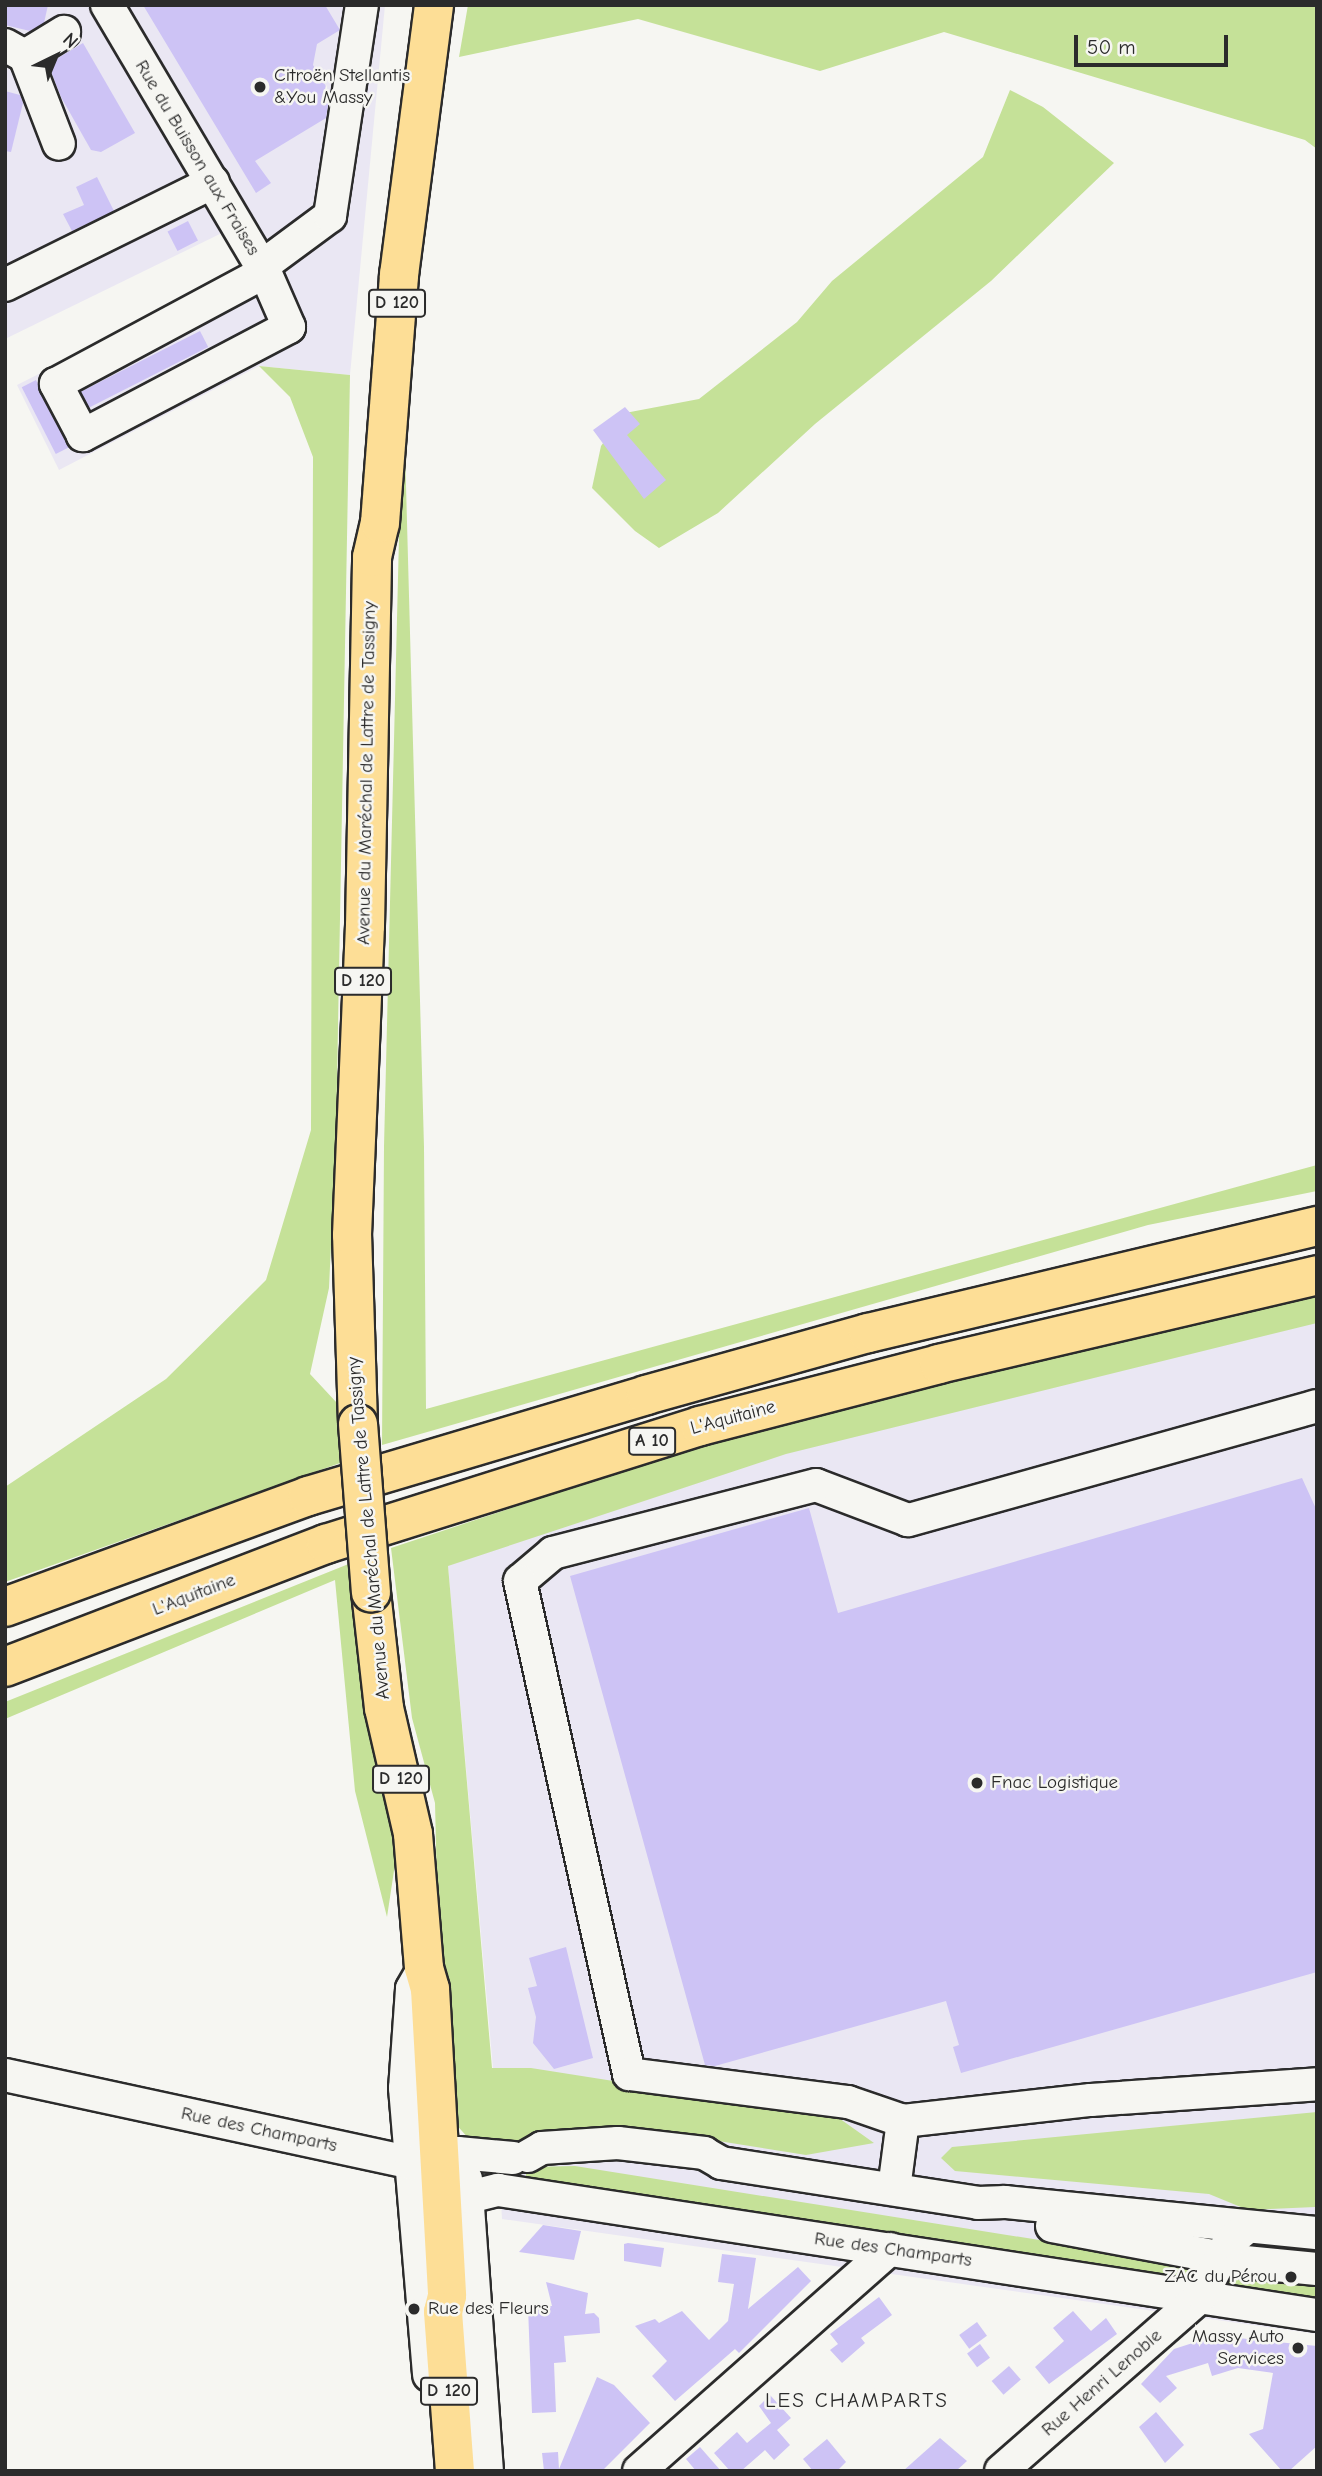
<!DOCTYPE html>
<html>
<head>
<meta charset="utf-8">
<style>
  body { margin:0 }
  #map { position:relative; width:1322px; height:2476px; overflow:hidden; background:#f6f6f2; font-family:"Comic Neue",sans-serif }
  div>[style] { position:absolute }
  .built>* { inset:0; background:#eae7f3 }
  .green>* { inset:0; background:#c5e198 }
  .building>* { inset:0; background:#cdc3f5; transform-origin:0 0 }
  .roads { filter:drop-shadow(2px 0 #2b2b2b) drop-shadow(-2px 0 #2b2b2b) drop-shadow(0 2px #2b2b2b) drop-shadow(0 -2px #2b2b2b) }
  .minor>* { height:32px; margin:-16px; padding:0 16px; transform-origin:16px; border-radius:16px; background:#f6f6f2 }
  .major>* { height:38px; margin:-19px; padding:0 19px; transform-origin:19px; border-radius:19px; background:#fdde96 }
  .highway>* { height:38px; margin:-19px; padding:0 19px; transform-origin:19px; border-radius:19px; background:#fdde96 }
  .bridges { filter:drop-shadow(2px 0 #2b2b2b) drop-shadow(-2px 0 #2b2b2b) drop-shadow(0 2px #2b2b2b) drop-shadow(0 -2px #2b2b2b) }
  .major-bridge>* { height:38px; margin:-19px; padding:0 19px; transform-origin:19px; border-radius:19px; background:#fdde96 }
  .dots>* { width:19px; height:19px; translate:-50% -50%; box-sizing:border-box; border:4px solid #f6f6f2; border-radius:50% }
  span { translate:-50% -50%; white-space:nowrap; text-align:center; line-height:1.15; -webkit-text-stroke:5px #f6f6f2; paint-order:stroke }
  .shield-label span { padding:2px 5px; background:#f6f6f2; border:2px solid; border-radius:5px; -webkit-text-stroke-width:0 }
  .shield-label { font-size:18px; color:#2b2b2b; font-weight:700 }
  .poi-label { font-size:19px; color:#2b2b2b }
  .left { translate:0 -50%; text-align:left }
  .right { translate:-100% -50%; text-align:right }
  .street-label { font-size:19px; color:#2b2b2b }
  .neighbourhood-label { font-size:21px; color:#2b2b2b; letter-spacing:2px }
  .frame { position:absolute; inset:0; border:7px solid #2b2b2b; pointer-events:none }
  .north { position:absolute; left:21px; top:21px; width:70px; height:70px; -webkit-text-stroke:5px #f6f6f2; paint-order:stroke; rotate:43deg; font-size:19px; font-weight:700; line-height:28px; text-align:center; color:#2b2b2b }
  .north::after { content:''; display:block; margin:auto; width:24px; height:32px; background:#2b2b2b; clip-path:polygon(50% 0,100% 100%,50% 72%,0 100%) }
  .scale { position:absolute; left:1074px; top:35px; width:154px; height:32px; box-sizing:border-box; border:4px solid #2b2b2b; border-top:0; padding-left:9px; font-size:21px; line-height:24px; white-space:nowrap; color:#2b2b2b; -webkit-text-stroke:5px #f6f6f2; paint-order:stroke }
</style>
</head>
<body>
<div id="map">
  <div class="built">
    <div style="clip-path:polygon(5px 5px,385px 5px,350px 375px,259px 366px,59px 470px,17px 385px,244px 271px,226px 231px,5px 339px)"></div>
    <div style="clip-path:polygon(1317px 1321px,1317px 2334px,502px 2219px,493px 2068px,446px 1545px,539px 1530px,1057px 1370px)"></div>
  </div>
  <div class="green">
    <div style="clip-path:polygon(468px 5px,1317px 5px,1317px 149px,1305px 140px,944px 32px,820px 71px,638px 19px,459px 57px)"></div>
    <div style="clip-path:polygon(1010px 90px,1043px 107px,1114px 163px,991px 281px,815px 424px,718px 513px,659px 548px,635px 531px,592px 488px,601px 446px,625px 413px,699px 399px,797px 322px,832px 281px,983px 157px)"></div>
    <div style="clip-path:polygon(259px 366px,350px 375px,336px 1136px,329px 1288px,310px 1374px,337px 1403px,346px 1436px,343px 1462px,5px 1582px,5px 1487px,166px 1379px,266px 1280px,311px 1130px,313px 457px,290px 397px)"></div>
    <div style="clip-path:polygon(403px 375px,424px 1147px,426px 1409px,1317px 1165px,1317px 1191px,1148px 1225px,382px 1445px,384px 1146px)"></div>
    <div style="clip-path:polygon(1317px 1295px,1317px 1323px,786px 1454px,448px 1566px,492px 2068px,531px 2068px,836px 2116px,874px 2143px,806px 2155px,624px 2126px,498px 2146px,470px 2140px,453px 2121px,439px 1968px,435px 1803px,412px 1718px,391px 1548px,707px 1443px,1007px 1362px)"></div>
    <div style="clip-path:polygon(351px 1563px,397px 1851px,387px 1917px,355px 1791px,335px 1580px,5px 1719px,5px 1702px)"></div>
    <div style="clip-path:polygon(1317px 2112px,1315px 2207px,1248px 2210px,1209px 2194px,955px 2171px,941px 2158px,952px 2147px)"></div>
    <div style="clip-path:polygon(575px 2166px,1202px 2266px,1187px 2284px,511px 2179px,526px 2176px,526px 2167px)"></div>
    <div style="clip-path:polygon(1229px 2272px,1317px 2285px,1317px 2308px,1224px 2290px,1219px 2282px)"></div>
  </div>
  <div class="building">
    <div style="clip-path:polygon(5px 5px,48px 5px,44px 23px,30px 31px,5px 25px)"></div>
    <div style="clip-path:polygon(143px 5px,325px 5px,340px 30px,317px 44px,313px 65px,330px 93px,326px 118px,255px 161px,271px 183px,256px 193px)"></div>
    <div style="clip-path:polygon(83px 43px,135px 133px,101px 152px,91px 150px,61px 97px,48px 64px)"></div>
    <div style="clip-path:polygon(5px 91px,20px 95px,23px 103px,11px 152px,5px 151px)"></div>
    <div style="clip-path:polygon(97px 177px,114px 211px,72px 231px,63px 214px,84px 205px,76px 187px)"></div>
    <div style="left:188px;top:221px;width:22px;height:23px;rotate:63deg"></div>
    <div style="left:200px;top:331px;width:18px;height:134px;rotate:63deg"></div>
    <div style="left:36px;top:380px;width:75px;height:16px;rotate:63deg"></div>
    <div style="clip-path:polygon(625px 407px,640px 424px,627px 435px,666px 480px,644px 499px,593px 430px)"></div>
    <div style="clip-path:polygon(1302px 1478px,1317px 1511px,1317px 1972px,961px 2073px,953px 2047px,959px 2045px,946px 2001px,715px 2066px,705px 2065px,570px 1576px,809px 1508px,838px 1613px)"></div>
    <div style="clip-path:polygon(566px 1947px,593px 2058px,554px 2069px,533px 2043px,536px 2017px,528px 1988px,537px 1986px,529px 1958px)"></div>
    <div style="clip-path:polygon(543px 2225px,581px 2231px,574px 2260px,519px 2252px)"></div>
    <div style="clip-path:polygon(628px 2243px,664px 2248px,661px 2267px,624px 2261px,624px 2244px)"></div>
    <div style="clip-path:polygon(722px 2254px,756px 2258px,748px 2309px,798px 2267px,811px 2281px,739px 2353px,735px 2349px,675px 2401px,652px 2376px,667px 2361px,635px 2326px,655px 2319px,659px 2323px,682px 2311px,709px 2340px,728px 2321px,734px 2284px,718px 2282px)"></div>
    <div style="clip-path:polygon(546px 2282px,588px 2293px,585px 2314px,594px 2313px,599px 2318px,600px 2333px,564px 2336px,566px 2362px,554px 2363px,556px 2412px,532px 2413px,528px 2307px,552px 2306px)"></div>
    <div style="clip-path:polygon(879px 2297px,892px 2315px,861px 2338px,865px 2343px,842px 2363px,830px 2350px,838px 2344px,830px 2334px)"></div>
    <div style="clip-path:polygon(1073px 2311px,1091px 2331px,1106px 2318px,1117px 2334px,1049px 2384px,1035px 2367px,1064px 2341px,1053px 2328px)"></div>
    <div style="left:977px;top:2322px;width:17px;height:22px;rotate:54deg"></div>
    <div style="clip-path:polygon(1200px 2334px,1317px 2346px,1317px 2446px,1289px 2471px,1282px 2471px,1249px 2434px,1263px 2429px,1273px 2373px,1238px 2368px,1212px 2376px,1208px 2363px,1166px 2376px,1177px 2388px,1160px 2403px,1141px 2384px,1174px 2349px,1202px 2340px)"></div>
    <div style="left:980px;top:2344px;width:17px;height:16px;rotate:54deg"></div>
    <div style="left:1009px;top:2366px;width:18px;height:23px;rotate:49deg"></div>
    <div style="clip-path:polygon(597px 2377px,614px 2385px,650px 2423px,602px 2471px,544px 2471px,542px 2453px,558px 2452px,559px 2469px)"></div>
    <div style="clip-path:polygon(770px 2395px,791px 2418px,777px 2430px,790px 2445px,774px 2460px,765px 2450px,741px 2471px,730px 2471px,714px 2453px,737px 2432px,747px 2443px,771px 2423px,759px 2406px)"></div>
    <div style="clip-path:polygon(1156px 2412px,1184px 2445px,1165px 2463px,1139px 2427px)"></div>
    <div style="clip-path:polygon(940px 2438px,967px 2461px,956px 2471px,903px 2471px)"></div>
    <div style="clip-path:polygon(827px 2439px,846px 2462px,837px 2471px,813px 2471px,803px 2459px)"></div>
    <div style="clip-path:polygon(700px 2447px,721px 2471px,696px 2471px,686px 2459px)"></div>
  </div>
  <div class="roads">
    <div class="minor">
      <div style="left:107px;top:5px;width:310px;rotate:59.4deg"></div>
      <div style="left:265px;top:272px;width:60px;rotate:66.4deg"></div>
      <div style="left:289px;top:327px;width:233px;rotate:152.3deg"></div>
      <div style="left:83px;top:435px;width:58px;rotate:-117.9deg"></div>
      <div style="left:56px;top:384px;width:237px;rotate:-28.2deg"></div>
      <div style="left:5px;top:45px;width:23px;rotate:29deg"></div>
      <div style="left:25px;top:56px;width:94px;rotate:68.9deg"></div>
      <div style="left:25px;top:56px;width:46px;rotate:-31.6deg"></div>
      <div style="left:261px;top:267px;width:86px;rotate:-36.5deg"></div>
      <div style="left:330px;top:216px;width:213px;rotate:-81.4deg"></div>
      <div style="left:5px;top:285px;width:232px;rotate:-26.3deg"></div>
      <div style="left:1317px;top:1406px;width:425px;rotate:164.4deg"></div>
      <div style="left:908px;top:1520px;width:98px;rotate:-159.2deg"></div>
      <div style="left:816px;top:1485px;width:272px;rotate:165.5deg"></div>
      <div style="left:553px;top:1553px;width:43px;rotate:139.7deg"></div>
      <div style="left:520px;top:1581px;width:505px;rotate:77.53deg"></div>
      <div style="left:629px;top:2074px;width:221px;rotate:7.3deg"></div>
      <div style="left:848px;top:2102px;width:58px;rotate:19.1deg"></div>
      <div style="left:903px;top:2121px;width:189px;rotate:-6.4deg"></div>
      <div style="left:1091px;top:2100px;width:227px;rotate:-4deg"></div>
      <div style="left:424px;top:1968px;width:24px;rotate:120deg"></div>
      <div style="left:412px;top:1989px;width:99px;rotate:94deg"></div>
      <div style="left:405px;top:2088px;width:288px;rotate:85.2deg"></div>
      <div style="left:5px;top:2075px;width:415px;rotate:12.2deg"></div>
      <div style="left:411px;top:2163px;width:48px;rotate:-12deg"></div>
      <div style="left:458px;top:2153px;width:55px;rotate:5.2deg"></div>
      <div style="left:528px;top:2156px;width:16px;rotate:-30deg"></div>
      <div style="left:542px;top:2148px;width:76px;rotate:-3.8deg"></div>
      <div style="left:618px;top:2143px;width:87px;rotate:6.6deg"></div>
      <div style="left:704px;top:2153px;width:20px;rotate:30deg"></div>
      <div style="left:721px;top:2163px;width:260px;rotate:8.8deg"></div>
      <div style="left:978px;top:2203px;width:27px;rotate:-2deg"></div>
      <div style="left:1005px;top:2202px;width:314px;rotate:5.7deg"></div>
      <div style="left:466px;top:2179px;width:293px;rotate:85.9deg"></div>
      <div style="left:894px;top:2189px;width:69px;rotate:-82.5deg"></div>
      <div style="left:469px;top:2197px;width:30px;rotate:-14deg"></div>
      <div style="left:498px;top:2190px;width:828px;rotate:8.68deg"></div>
      <div style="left:1052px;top:2226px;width:196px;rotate:10.6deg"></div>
      <div style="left:1245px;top:2262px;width:72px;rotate:5.6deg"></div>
      <div style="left:639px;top:2471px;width:335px;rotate:-41.5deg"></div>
      <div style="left:1001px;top:2471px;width:267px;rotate:-41.2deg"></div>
      <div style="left:1202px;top:2295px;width:59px;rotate:-63deg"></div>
      <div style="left:1229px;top:2242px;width:22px;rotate:-39deg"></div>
    </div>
    <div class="major">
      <div style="left:358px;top:1424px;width:189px;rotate:-91.8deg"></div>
      <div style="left:352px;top:1235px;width:309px;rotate:-87.6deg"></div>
      <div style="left:365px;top:926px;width:369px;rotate:-88.9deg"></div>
      <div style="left:372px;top:557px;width:35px;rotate:-77deg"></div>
      <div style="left:380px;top:523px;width:249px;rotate:-85.6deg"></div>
      <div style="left:399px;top:275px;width:272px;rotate:-82.6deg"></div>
      <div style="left:371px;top:1592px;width:117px;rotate:83.6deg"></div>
      <div style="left:384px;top:1708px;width:129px;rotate:77deg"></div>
      <div style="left:413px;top:1834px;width:134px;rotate:85.3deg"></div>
      <div style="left:424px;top:1968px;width:22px;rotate:74deg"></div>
      <div style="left:430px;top:1989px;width:307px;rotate:86.8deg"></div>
      <div style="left:447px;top:2296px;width:16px;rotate:104deg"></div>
      <div style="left:443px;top:2312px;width:159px;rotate:85.7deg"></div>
    </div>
    <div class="highway">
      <div style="left:5px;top:1607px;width:323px;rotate:-20.1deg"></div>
      <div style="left:308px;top:1496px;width:353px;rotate:-16.6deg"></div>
      <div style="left:646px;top:1395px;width:230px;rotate:-15.6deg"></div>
      <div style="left:868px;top:1333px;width:462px;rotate:-13.4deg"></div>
      <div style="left:5px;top:1667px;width:344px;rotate:-21deg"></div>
      <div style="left:326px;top:1544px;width:392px;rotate:-17.5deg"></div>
      <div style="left:700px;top:1426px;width:247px;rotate:-14.5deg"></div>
      <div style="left:939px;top:1364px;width:388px;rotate:-13.2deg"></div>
    </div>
  </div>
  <div class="bridges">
    <div class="major-bridge">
      <div style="left:358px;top:1424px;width:169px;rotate:85.6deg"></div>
    </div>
  </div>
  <div class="dots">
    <div style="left:260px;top:87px;background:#2b2b2b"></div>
    <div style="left:977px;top:1783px;background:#2b2b2b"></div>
    <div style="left:1291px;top:2277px;background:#2b2b2b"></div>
    <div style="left:414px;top:2309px;background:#2b2b2b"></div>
    <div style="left:1298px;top:2348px;background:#2b2b2b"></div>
  </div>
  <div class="shield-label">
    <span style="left:397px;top:303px">D 120</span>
    <span style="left:363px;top:981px">D 120</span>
    <span style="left:652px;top:1441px">A 10</span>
    <span style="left:401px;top:1779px">D 120</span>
    <span style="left:449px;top:2391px">D 120</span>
  </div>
  <div class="poi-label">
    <span class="left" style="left:274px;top:87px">Citroën Stellantis<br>&amp;You Massy</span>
    <span class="left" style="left:991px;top:1783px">Fnac Logistique</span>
    <span class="right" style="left:1277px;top:2277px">ZAC du Pérou</span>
    <span class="left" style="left:428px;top:2309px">Rue des Fleurs</span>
    <span class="right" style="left:1284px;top:2348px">Massy Auto<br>Services</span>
  </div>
  <div class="street-label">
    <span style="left:197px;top:158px;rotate:59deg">Rue du Buisson aux Fraises</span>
    <span style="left:367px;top:773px;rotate:-89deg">Avenue du Maréchal de Lattre de Tassigny</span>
    <span style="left:733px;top:1418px;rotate:-15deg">L'Aquitaine</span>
    <span style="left:369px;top:1528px;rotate:-95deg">Avenue du Maréchal de Lattre de Tassigny</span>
    <span style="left:194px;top:1595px;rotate:-21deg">L'Aquitaine</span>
    <span style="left:259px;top:2130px;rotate:12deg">Rue des Champarts</span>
    <span style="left:893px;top:2250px;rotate:8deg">Rue des Champarts</span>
    <span style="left:1102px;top:2383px;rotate:-41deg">Rue Henri Lenoble</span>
  </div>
  <div class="neighbourhood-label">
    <span style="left:857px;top:2400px">LES CHAMPARTS</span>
  </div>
  <div class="frame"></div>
  <div class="north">N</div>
  <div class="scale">50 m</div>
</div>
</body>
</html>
